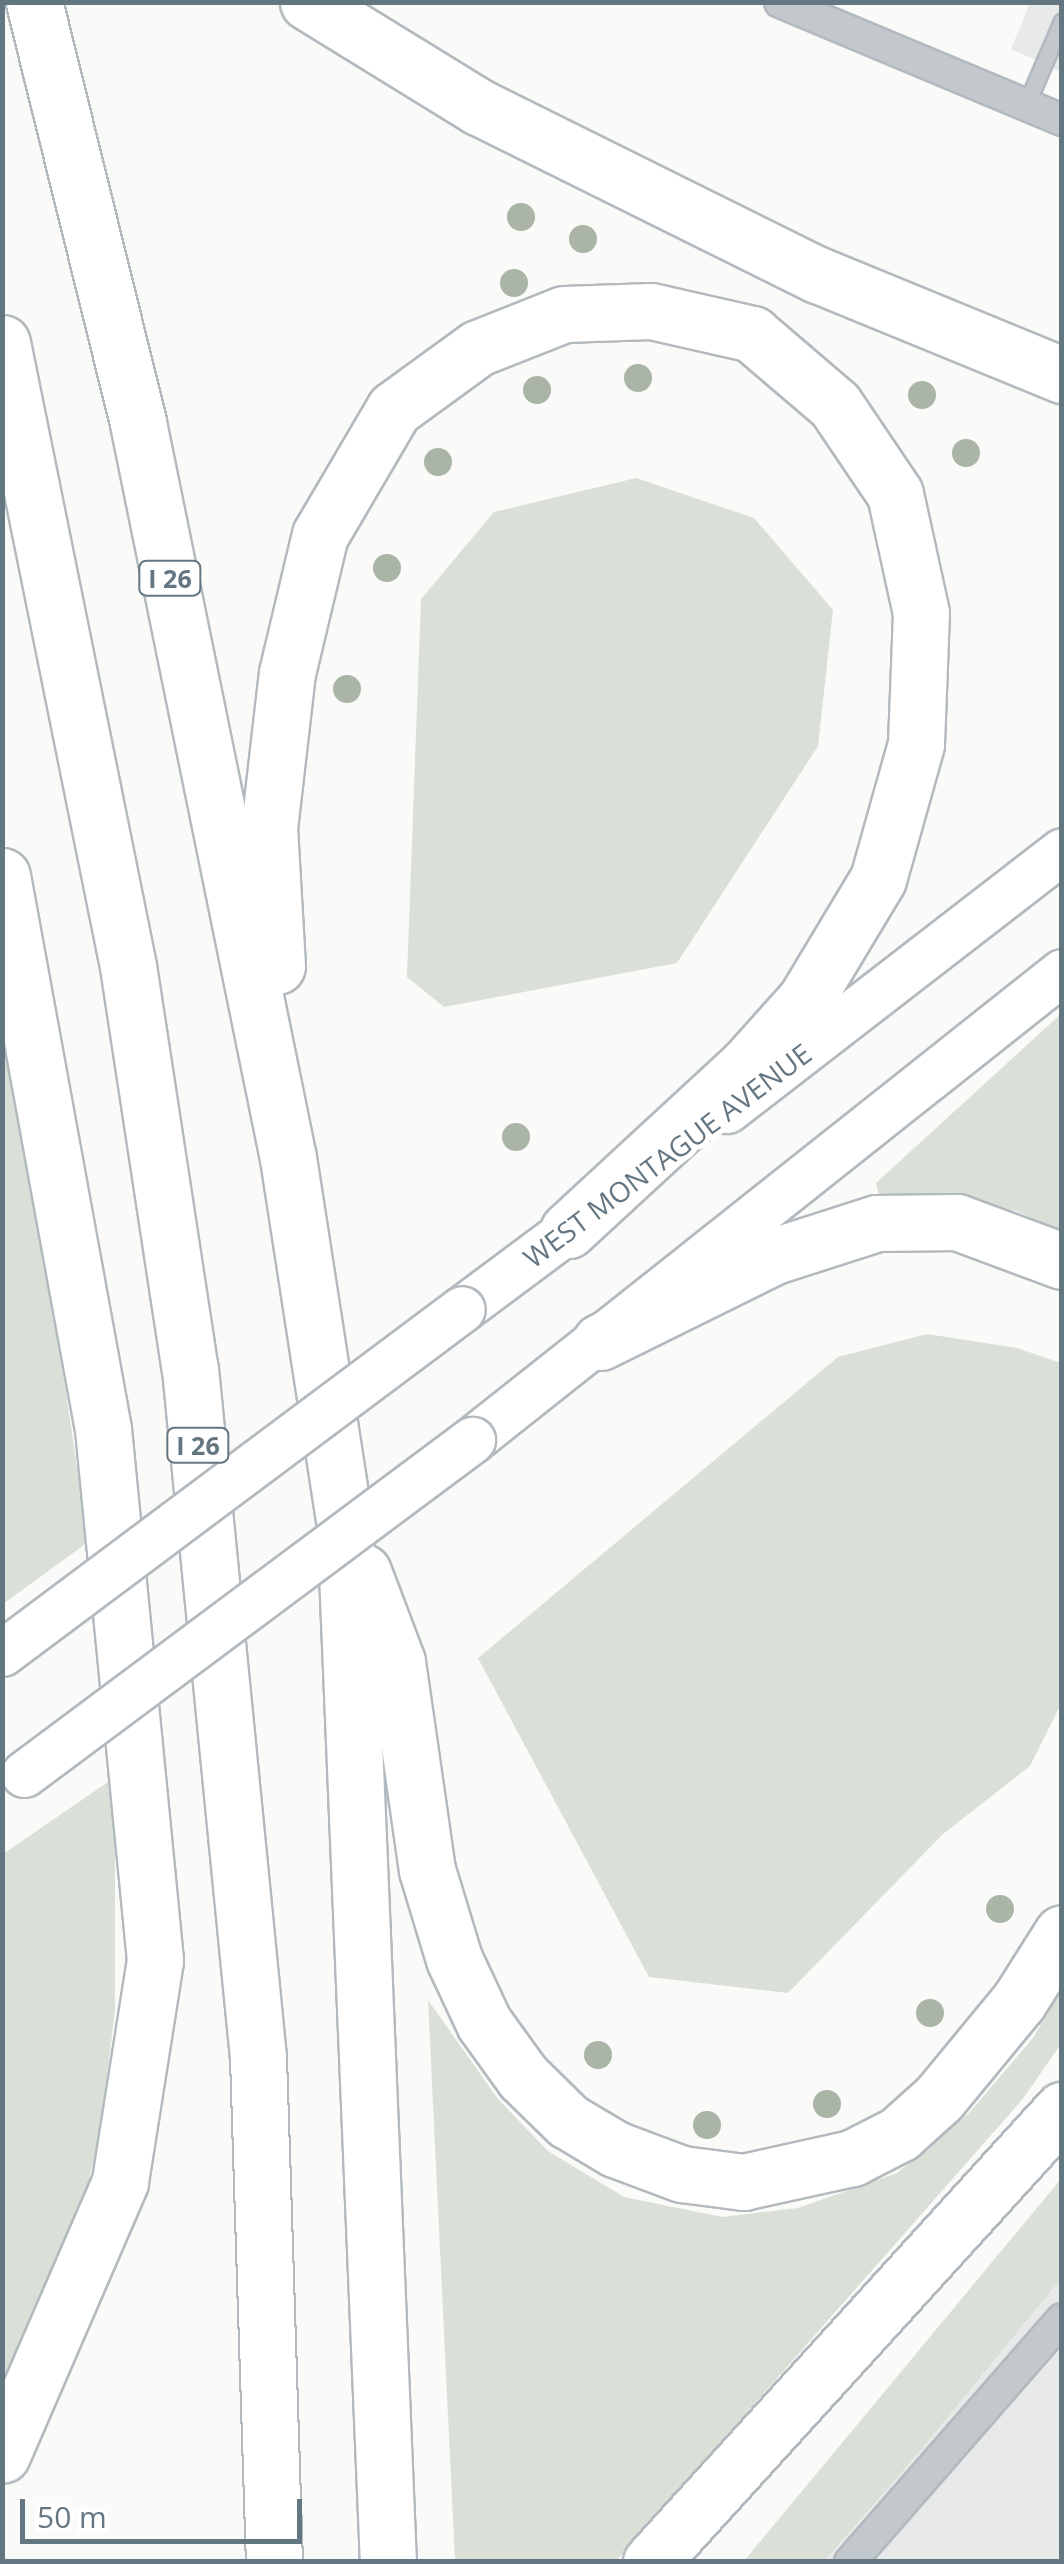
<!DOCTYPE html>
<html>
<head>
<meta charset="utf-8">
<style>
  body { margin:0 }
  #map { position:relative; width:1064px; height:2564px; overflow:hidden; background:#fafaf8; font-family:"Open Sans",sans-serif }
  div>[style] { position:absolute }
  .built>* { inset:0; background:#e8e9e9 }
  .green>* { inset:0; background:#dadfd7 }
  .roads { filter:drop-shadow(2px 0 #b3babf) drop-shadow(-2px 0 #b3babf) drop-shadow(0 2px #b3babf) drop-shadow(0 -2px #b3babf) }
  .lane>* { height:15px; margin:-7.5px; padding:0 7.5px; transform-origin:7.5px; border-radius:7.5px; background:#c3c8cc }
  .street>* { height:30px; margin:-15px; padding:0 15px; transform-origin:15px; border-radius:15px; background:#c3c8cc }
  .secondary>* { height:45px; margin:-22.5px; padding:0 22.5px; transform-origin:22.5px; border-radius:22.5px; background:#fff }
  .highway>* { height:55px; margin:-27.5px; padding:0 27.5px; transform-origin:27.5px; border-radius:27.5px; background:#fff }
  .bridges { filter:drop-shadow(2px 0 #b3babf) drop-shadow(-2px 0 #b3babf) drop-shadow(0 2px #b3babf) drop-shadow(0 -2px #b3babf) }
  .secondary-bridge>* { height:45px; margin:-22.5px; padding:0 22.5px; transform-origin:22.5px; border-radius:22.5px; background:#fff }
  .trees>* { width:28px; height:28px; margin:-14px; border-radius:50%; background:#aab4a7 }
  span { translate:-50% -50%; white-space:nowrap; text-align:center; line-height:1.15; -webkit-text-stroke:10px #fff; paint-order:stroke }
  .shield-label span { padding:2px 8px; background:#fff; border:2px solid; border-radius:8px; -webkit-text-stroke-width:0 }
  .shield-label { font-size:25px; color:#657683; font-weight:700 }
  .street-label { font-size:28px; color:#657683 }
  .frame { position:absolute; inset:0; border:5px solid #657683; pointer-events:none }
  .scale { position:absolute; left:20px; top:2499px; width:282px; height:45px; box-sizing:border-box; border:5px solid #657683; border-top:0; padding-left:12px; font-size:30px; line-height:35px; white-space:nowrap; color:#657683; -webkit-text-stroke:8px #fff; paint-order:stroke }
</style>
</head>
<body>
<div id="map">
  <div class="built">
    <div style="clip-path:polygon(1030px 3px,1061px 3px,1061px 72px,1011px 49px)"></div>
    <div style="clip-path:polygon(1061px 2279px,1061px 2561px,825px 2562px,915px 2457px)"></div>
  </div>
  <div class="green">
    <div style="clip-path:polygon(636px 478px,754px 518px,833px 610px,818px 746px,677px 963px,444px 1007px,407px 977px,421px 599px,494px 512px)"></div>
    <div style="clip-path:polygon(2px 957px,88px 1542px,3px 1604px,2px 1604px)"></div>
    <div style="clip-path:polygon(1061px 1014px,1061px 1232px,1016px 1211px,924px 1197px,881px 1204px,876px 1183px)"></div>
    <div style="clip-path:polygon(927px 1334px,1017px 1348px,1061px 1363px,1061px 1704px,1030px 1766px,943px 1834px,788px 1993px,649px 1977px,478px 1658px,838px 1357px)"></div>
    <div style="clip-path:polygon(108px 1782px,115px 1829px,115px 2010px,100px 2134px,65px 2279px,3px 2423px,3px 1854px)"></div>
    <div style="clip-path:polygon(1061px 1990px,1061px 2044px,1022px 2100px,616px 2561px,455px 2561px,428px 2000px,498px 2099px,548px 2151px,624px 2197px,722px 2217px,798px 2208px,897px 2173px,969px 2113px,1033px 2038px)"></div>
    <div style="clip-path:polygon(1061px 2179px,1061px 2279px,915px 2457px,825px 2561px,744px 2561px)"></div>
  </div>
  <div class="roads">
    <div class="lane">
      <div style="left:1026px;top:105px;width:91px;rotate:-66.8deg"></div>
    </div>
    <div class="street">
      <div style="left:780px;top:2px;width:306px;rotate:22.7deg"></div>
      <div style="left:850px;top:2562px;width:322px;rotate:-48.9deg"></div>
    </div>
    <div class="secondary">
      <div style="left:727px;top:1110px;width:423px;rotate:-37.7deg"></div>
      <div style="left:462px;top:1309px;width:167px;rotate:-36.7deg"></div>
      <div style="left:472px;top:1440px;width:753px;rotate:-38.42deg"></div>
    </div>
    <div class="highway">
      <div style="left:34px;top:2px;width:434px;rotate:76.1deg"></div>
      <div style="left:138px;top:423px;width:750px;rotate:78.47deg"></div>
      <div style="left:288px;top:1158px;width:371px;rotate:81.2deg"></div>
      <div style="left:345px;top:1525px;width:1038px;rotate:87.63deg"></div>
      <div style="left:308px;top:2px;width:201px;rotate:31.6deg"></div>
      <div style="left:479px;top:107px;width:378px;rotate:26.4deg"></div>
      <div style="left:818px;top:275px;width:264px;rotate:22.3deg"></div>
      <div style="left:2px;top:343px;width:636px;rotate:78.57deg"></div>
      <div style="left:128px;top:966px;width:408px;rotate:81.3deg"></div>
      <div style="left:190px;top:1369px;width:691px;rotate:84.36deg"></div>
      <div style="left:258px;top:2057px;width:505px;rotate:88.19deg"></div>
      <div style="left:2px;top:876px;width:562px;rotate:79.65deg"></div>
      <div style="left:103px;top:1429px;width:534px;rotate:84.41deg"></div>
      <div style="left:155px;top:1960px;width:225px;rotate:99deg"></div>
      <div style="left:120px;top:2182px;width:297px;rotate:113.4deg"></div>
      <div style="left:277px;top:966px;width:138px;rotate:-93.3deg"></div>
      <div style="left:269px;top:828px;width:156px;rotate:-83.4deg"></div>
      <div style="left:287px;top:673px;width:142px;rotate:-76.6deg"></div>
      <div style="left:320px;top:535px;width:146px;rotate:-59.6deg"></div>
      <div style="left:394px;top:409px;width:104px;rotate:-36deg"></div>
      <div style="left:478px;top:348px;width:92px;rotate:-21.6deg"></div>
      <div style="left:564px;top:314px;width:87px;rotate:-2deg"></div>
      <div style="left:651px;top:311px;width:104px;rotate:12.8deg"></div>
      <div style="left:752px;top:334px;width:109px;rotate:40.5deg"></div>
      <div style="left:835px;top:405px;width:107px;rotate:56deg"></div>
      <div style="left:895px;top:494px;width:122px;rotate:77.7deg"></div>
      <div style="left:921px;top:613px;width:131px;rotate:92.2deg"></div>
      <div style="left:916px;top:744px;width:140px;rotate:105.7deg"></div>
      <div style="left:878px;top:879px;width:140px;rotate:121deg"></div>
      <div style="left:806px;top:999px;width:90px;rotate:131.8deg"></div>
      <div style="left:746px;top:1066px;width:242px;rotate:137.3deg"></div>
      <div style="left:600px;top:1342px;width:194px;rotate:-26.3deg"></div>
      <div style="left:774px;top:1256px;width:108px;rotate:-17.8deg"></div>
      <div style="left:877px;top:1223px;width:80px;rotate:-0.7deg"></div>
      <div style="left:957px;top:1222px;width:112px;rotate:20.4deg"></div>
      <div style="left:363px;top:1572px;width:96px;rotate:69.3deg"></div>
      <div style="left:397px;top:1662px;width:210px;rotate:81.8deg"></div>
      <div style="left:427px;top:1870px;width:93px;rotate:73.1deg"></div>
      <div style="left:454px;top:1959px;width:71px;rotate:64.9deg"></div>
      <div style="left:484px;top:2023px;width:67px;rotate:54.2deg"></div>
      <div style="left:523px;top:2077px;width:63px;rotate:44.4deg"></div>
      <div style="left:568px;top:2121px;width:55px;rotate:30.8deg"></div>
      <div style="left:615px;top:2149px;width:72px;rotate:20.5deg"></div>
      <div style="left:682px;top:2174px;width:62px;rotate:7.5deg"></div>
      <div style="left:743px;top:2182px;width:112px;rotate:-12.4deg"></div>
      <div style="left:852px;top:2158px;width:53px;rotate:-27.1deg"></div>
      <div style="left:899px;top:2134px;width:54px;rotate:-42deg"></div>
      <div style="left:939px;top:2098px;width:126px;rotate:-50.5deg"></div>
      <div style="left:1019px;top:2001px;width:80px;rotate:-57.7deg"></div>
      <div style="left:651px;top:2562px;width:611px;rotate:-47.72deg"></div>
    </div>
  </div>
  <div class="bridges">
    <div class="secondary-bridge">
      <div style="left:2px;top:1653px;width:574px;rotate:-36.79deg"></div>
      <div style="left:24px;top:1774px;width:559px;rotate:-36.71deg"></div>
    </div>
  </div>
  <div class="trees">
    <div style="left:521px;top:217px"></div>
    <div style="left:583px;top:239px"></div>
    <div style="left:514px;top:283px"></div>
    <div style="left:638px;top:378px"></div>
    <div style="left:537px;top:390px"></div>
    <div style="left:922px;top:395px"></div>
    <div style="left:966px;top:453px"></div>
    <div style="left:438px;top:462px"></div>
    <div style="left:387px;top:568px"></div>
    <div style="left:347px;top:689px"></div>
    <div style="left:516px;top:1137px"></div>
    <div style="left:1000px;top:1909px"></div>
    <div style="left:930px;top:2013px"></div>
    <div style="left:598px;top:2055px"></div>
    <div style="left:827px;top:2104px"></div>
    <div style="left:707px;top:2125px"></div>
  </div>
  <div class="shield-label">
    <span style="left:170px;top:578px">I 26</span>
    <span style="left:198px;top:1445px">I 26</span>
  </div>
  <div class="street-label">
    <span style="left:667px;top:1155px;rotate:-37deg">WEST MONTAGUE AVENUE</span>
  </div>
  <div class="frame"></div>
  <div class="scale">50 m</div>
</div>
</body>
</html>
